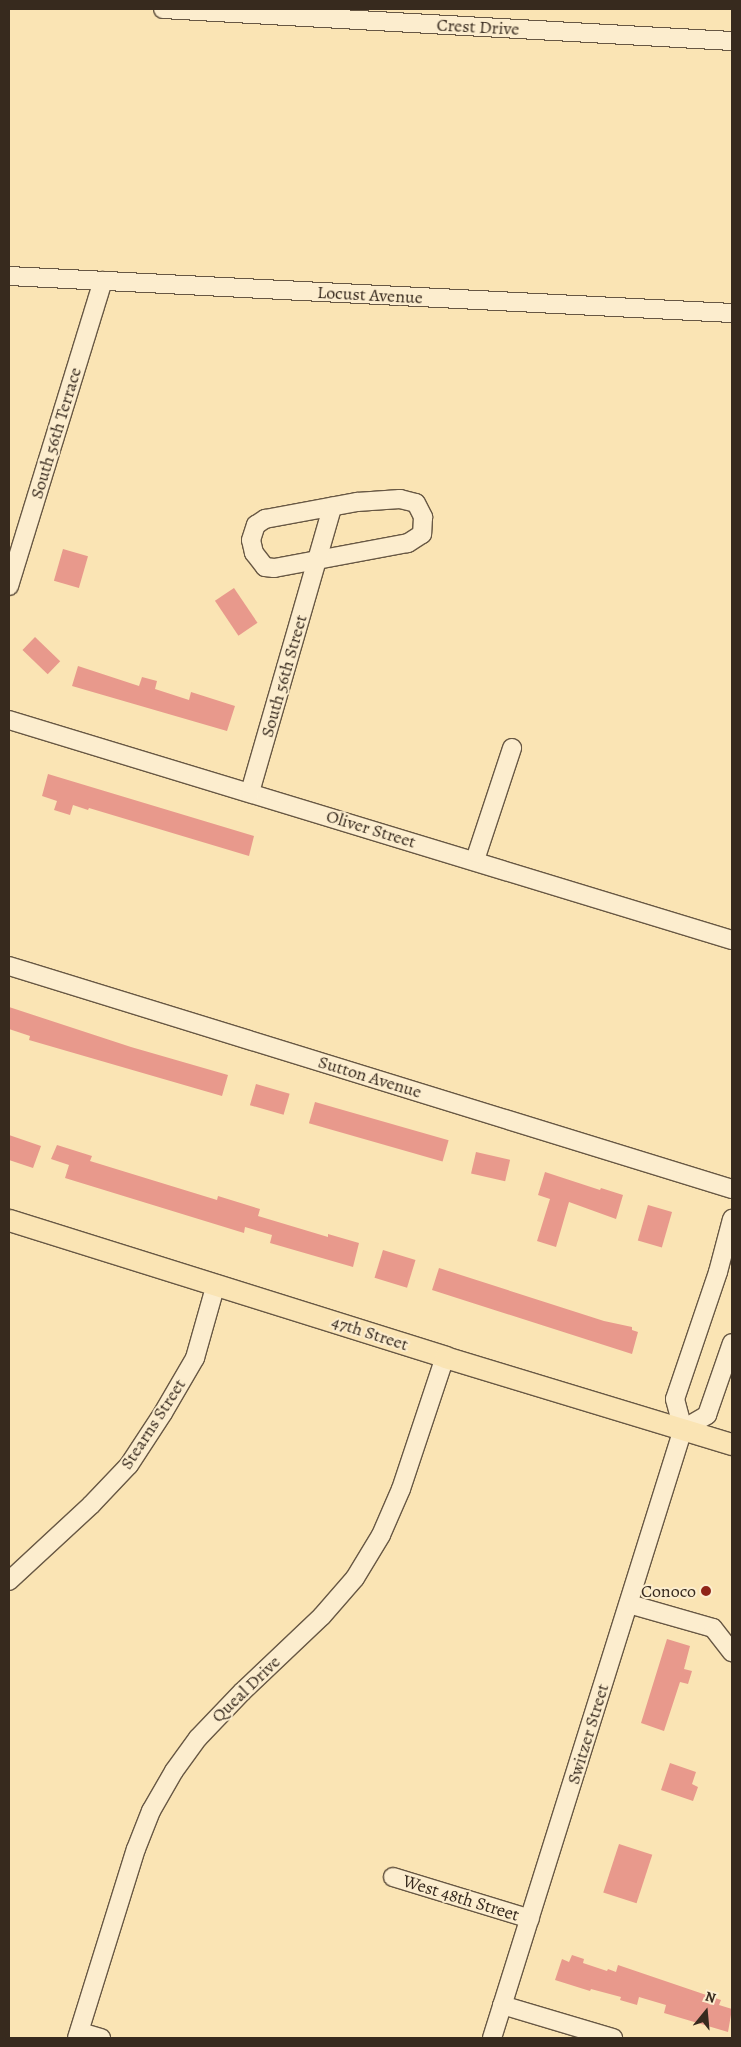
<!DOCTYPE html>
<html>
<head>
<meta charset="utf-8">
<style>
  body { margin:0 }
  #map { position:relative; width:741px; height:2047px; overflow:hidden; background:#fae4b4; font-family:Alegreya,serif }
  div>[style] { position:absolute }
  .building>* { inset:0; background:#e8998c; transform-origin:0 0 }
  .roads { filter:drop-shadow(1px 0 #685844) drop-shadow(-1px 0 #685844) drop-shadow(0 1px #685844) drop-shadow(0 -1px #685844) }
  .minor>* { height:18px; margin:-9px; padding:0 9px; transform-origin:9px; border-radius:9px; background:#fcedce }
  .major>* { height:21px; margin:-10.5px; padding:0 10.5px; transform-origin:10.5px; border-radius:10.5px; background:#fae4b4 }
  .dots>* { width:14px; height:14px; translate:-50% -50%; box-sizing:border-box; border:2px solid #fcedce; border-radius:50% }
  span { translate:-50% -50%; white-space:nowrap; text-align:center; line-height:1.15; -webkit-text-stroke:4px #fcedce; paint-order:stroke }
  .street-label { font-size:18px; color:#372a1e }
  .poi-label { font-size:18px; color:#372a1e }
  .right { translate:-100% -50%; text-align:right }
  .frame { position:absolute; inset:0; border:10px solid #372a1e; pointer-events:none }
  .north { position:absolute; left:681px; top:1987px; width:50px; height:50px; -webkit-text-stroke:4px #fcedce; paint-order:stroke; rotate:17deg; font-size:14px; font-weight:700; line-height:20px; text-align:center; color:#372a1e }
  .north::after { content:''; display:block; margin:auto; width:18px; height:22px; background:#372a1e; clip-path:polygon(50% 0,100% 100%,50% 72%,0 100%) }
</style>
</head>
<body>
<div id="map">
  <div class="building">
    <div style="left:63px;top:549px;width:26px;height:33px;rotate:16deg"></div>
    <div style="left:234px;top:588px;width:42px;height:23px;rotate:56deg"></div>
    <div style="left:35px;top:637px;width:35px;height:18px;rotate:44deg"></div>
    <div style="clip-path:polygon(78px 666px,139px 686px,142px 677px,157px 681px,155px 689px,189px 700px,191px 692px,235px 706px,227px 731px,72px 686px)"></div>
    <div style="clip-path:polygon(48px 774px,254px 836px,249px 856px,89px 808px,88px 810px,73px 805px,70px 815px,54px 810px,57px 801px,42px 796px)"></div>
    <div style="clip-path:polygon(9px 1007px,131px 1047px,228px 1075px,222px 1096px,29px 1040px,30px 1036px,9px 1029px)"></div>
    <div style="left:256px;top:1084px;width:35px;height:22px;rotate:16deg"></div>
    <div style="left:315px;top:1102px;width:139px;height:22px;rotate:16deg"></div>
    <div style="clip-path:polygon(9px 1135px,41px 1146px,33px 1168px,9px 1160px)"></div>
    <div style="clip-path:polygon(57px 1145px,92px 1156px,90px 1161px,217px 1200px,218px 1196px,260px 1209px,258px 1216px,328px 1237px,328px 1234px,359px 1243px,353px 1267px,270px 1243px,272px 1235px,245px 1227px,244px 1233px,65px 1178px,69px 1165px,51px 1159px)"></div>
    <div style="left:476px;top:1152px;width:35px;height:22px;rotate:13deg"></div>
    <div style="clip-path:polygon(545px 1172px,600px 1190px,601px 1188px,623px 1195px,616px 1219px,569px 1202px,556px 1247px,537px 1241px,550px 1199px,538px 1195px)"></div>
    <div style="left:648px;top:1205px;width:25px;height:37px;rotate:16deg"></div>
    <div style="left:383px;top:1250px;width:34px;height:29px;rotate:17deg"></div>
    <div style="clip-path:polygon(439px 1268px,604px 1321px,632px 1327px,632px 1330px,638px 1332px,632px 1354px,432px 1290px)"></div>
    <div style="clip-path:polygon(667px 1639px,690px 1646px,684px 1669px,692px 1671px,688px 1684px,680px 1682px,664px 1731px,641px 1723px)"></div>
    <div style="clip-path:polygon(670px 1763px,696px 1772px,692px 1784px,698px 1787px,693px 1801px,661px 1790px)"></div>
    <div style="left:619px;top:1844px;width:35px;height:51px;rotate:18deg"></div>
    <div style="clip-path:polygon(572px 1955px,584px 1959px,583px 1963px,607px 1971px,608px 1969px,616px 1972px,618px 1965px,721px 2000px,719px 2005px,732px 2009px,728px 2032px,664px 2013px,666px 2005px,639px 1997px,637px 2005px,620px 2000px,621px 1997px,591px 1989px,590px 1991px,555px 1980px,562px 1959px,569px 1962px)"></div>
  </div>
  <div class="roads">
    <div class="minor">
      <div style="left:163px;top:9px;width:570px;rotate:3.22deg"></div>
      <div style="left:9px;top:276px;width:724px;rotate:2.93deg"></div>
      <div style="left:400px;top:499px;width:16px;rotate:14deg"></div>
      <div style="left:416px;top:503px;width:16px;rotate:63deg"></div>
      <div style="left:423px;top:517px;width:17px;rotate:93deg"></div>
      <div style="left:422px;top:534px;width:17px;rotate:147deg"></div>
      <div style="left:408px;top:543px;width:136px;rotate:169.4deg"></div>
      <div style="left:274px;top:568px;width:9px;rotate:-174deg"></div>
      <div style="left:265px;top:567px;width:18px;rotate:-128deg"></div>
      <div style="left:254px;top:553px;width:13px;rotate:-103deg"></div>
      <div style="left:251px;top:540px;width:16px;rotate:-72deg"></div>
      <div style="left:256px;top:525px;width:11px;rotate:-34deg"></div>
      <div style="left:265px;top:519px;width:94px;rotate:-10.5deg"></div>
      <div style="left:357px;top:502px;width:43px;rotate:-4deg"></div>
      <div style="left:9px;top:586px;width:319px;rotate:-72.9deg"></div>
      <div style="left:9px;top:720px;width:756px;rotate:16.92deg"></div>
      <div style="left:250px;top:792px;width:297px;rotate:-73.9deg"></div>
      <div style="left:475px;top:860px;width:118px;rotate:-71.7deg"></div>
      <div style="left:9px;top:966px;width:757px;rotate:17.14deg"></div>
      <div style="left:683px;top:1429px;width:31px;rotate:-105deg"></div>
      <div style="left:675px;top:1399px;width:134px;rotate:-71.3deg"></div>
      <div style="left:718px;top:1272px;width:55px;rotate:-75.2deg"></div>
      <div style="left:683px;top:1429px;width:28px;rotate:-30deg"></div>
      <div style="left:707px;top:1415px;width:76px;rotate:-70.9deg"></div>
      <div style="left:9px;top:1581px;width:112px;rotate:-42.8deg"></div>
      <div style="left:91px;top:1505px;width:55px;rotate:-46.5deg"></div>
      <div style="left:129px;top:1465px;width:62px;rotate:-56.8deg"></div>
      <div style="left:163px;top:1413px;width:64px;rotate:-59.8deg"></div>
      <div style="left:195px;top:1358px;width:77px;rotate:-74.2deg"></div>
      <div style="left:629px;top:1604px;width:87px;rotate:15.9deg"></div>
      <div style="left:713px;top:1628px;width:31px;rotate:52deg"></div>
      <div style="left:393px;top:1877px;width:143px;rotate:17deg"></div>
      <div style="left:502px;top:2005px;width:116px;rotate:16.6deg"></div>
      <div style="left:80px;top:2032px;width:22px;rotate:16deg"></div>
      <div style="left:77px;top:2038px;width:198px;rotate:-72.7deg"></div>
      <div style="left:136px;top:1849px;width:41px;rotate:-68.5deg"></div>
      <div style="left:151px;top:1811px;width:46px;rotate:-60.1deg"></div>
      <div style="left:174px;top:1771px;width:41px;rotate:-54deg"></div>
      <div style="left:198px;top:1738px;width:64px;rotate:-46.3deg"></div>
      <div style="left:242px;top:1692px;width:110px;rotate:-43.5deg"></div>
      <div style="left:322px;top:1616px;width:50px;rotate:-49deg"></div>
      <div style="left:355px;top:1578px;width:50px;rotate:-58.8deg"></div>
      <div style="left:381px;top:1535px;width:50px;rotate:-66.5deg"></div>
      <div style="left:401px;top:1489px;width:139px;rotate:-71.6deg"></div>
      <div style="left:492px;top:2038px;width:638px;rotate:-72.59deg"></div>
    </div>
    <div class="major">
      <div style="left:9px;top:1220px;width:457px;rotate:17.4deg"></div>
      <div style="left:445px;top:1357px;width:300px;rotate:16.9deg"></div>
    </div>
  </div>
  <div class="dots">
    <div style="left:706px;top:1591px;background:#8f2418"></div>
  </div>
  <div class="street-label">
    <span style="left:478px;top:27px;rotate:3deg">Crest Drive</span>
    <span style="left:370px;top:295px;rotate:3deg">Locust Avenue</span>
    <span style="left:56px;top:433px;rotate:-73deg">South 56th Terrace</span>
    <span style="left:284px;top:676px;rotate:-74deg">South 56th Street</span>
    <span style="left:371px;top:829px;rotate:17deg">Oliver Street</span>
    <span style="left:370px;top:1077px;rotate:17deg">Sutton Avenue</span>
    <span style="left:370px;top:1333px;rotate:18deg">47th Street</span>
    <span style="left:153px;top:1424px;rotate:-57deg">Stearns Street</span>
    <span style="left:246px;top:1689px;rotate:-44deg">Queal Drive</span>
    <span style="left:588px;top:1734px;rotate:-73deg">Switzer Street</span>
    <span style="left:461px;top:1898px;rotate:17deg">West 48th Street</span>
  </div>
  <div class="poi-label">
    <span class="right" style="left:696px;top:1591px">Conoco</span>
  </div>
  <div class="frame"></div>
  <div class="north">N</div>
</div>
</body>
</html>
